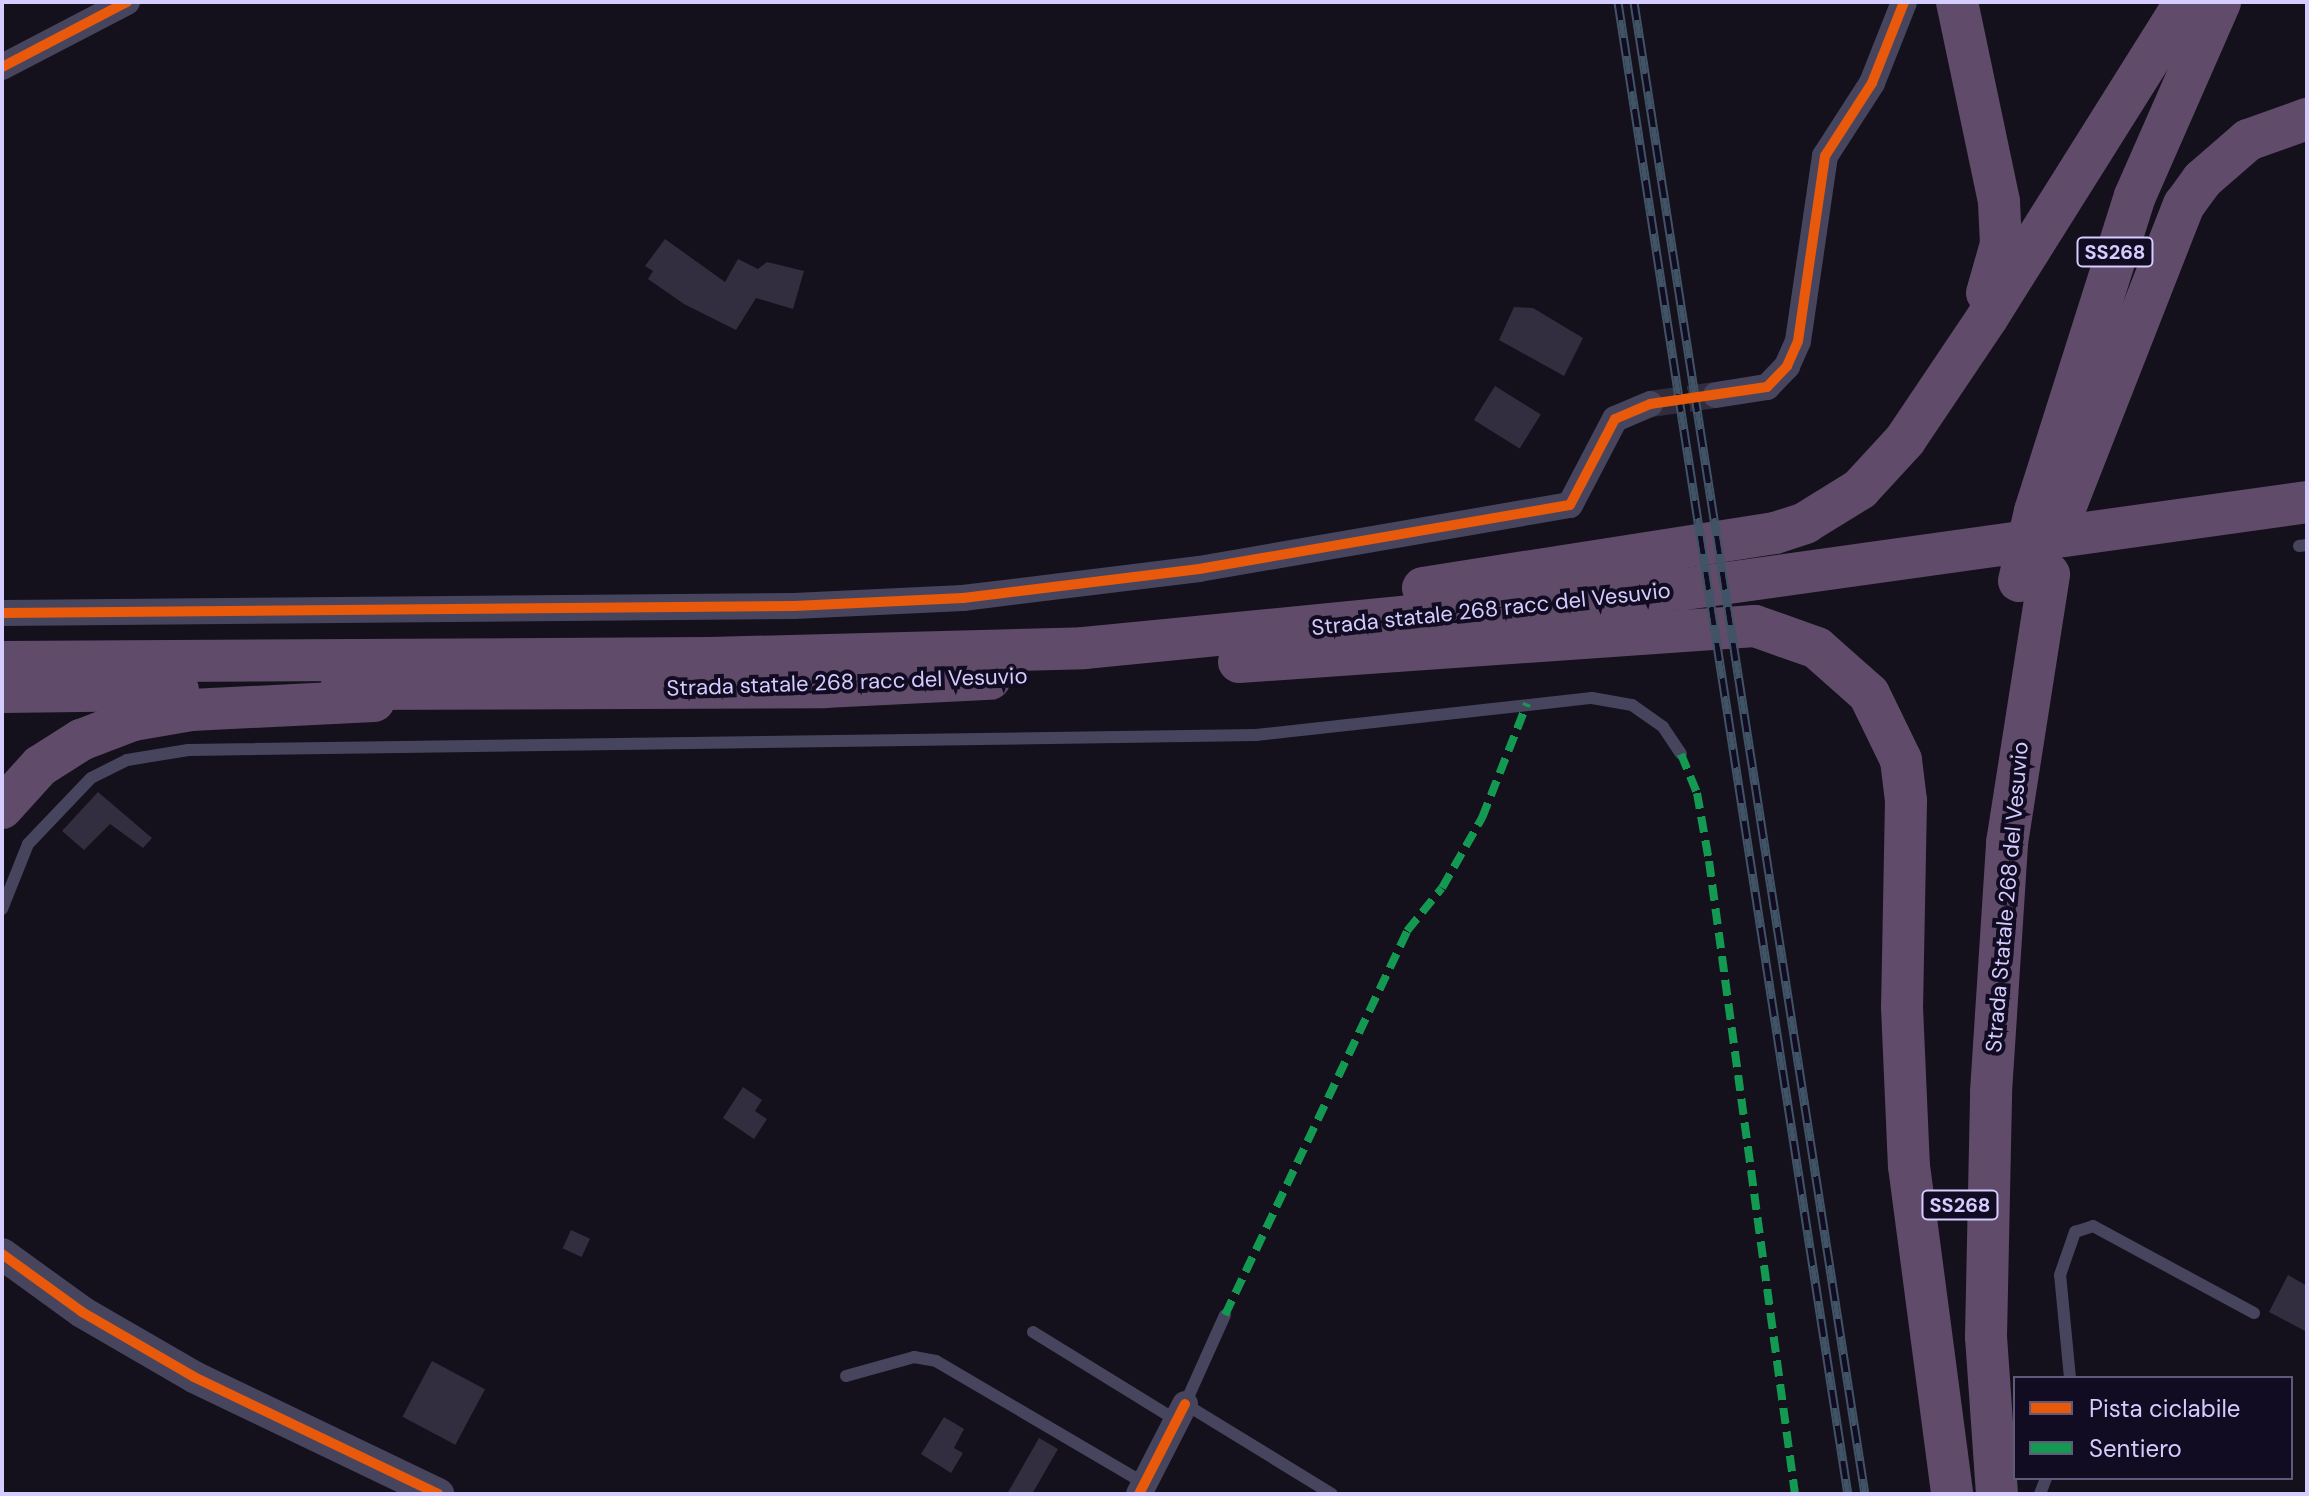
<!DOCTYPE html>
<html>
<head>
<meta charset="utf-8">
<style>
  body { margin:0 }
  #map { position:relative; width:2309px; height:1496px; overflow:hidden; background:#14111c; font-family:"DM Sans",sans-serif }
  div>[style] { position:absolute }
  .building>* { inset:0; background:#322e3f; transform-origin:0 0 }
  .minor-tunnel>* { height:26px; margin-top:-13px; transform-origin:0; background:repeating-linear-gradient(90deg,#312d3e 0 26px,transparent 0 39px) }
  .service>* { height:12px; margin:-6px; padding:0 6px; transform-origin:6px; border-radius:6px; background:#47455d }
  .minor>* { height:26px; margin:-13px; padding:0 13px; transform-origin:13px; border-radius:13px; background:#47455d }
  .tertiary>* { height:32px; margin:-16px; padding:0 16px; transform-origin:16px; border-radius:16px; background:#47455d }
  .trunk>* { height:42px; margin:-21px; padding:0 21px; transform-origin:21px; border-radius:21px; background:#604c6a }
  .rail>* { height:9px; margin-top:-4.5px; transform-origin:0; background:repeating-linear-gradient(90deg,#110c21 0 18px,#415467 0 36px); box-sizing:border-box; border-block:2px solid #415467 }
  .trunk-bridge>* { height:42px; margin:-21px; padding:0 21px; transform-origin:21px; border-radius:21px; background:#604c6a }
  .quiet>* { height:8px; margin-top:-4px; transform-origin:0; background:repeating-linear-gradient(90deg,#139951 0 16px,transparent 0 24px) }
  .cycleway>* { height:10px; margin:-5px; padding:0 5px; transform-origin:5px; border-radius:5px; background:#e8590c }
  span { translate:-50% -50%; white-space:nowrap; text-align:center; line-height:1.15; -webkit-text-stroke:8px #110c21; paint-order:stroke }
  .shield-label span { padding:2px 6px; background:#110c21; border:2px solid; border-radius:6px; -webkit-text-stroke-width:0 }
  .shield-label { font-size:20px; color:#d5ccff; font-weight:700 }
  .street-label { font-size:22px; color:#d5ccff }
  .frame { position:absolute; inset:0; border:4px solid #d5ccff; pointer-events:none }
  .legend { position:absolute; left:2013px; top:1376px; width:280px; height:104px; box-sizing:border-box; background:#110c21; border:2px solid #5f597a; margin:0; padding:10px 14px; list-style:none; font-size:24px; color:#d5ccff }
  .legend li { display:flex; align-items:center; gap:16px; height:40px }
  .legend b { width:40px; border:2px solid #5f597a }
</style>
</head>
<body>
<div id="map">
  <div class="building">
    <div style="clip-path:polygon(665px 239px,725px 282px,738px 259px,758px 269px,767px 262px,804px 271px,793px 309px,756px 298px,736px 330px,684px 304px,648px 279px,653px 271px,645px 266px)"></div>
    <div style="clip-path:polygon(1514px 307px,1533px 308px,1583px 338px,1564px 376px,1499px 340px)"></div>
    <div style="left:1495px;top:386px;width:54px;height:40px;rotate:32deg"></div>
    <div style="clip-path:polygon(98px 792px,152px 838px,143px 848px,110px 824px,84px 850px,62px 831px)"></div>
    <div style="clip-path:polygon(743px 1087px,762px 1100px,755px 1111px,767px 1119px,754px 1139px,723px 1118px)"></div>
    <div style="left:571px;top:1230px;width:21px;height:20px;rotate:25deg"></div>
    <div style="clip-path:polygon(2288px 1275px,2307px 1286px,2307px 1332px,2269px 1312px)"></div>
    <div style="left:432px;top:1361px;width:60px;height:63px;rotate:28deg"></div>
    <div style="clip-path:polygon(944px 1417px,964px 1429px,954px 1448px,963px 1453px,951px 1473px,921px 1454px)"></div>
    <div style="clip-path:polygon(1039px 1438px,1058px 1449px,1032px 1494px,1007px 1494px)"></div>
  </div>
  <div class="minor-tunnel">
    <div style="left:1650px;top:404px;width:67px;rotate:-7.8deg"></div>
  </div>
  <div class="service">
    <div style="left:2299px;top:546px;width:8px;rotate:-7deg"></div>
    <div style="left:2px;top:909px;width:70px;rotate:-68.2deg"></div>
    <div style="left:28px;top:844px;width:91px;rotate:-46.3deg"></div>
    <div style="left:91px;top:778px;width:40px;rotate:-26.6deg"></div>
    <div style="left:127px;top:760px;width:62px;rotate:-9.3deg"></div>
    <div style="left:188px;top:750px;width:1068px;rotate:-0.8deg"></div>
    <div style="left:1256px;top:735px;width:338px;rotate:-6.3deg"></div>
    <div style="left:1592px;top:698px;width:41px;rotate:9.9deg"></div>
    <div style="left:1632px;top:705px;width:38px;rotate:35deg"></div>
    <div style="left:1663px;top:727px;width:32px;rotate:56deg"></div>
    <div style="left:1225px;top:1315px;width:98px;rotate:114.2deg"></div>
    <div style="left:1185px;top:1404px;width:172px;rotate:31.5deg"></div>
    <div style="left:1033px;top:1332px;width:168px;rotate:31.6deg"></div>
    <div style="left:846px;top:1376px;width:71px;rotate:-15.6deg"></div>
    <div style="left:914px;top:1357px;width:22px;rotate:10deg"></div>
    <div style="left:936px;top:1361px;width:241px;rotate:30.4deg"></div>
    <div style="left:2070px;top:1378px;width:103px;rotate:-95.5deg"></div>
    <div style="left:2060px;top:1275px;width:46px;rotate:-70.8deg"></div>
    <div style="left:2075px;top:1232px;width:19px;rotate:-18deg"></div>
    <div style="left:2093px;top:1226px;width:183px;rotate:28.4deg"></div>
    <div style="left:2040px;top:1494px;width:17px;rotate:-69deg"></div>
  </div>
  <div class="minor">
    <div style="left:2px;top:67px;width:141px;rotate:-27.5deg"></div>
    <div style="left:1716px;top:395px;width:52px;rotate:-8.9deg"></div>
    <div style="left:1767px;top:387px;width:29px;rotate:-46deg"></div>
    <div style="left:1787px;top:366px;width:27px;rotate:-66deg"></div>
    <div style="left:1798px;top:341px;width:187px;rotate:-81.7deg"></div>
    <div style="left:1825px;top:156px;width:87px;rotate:-57.2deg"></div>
    <div style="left:1872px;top:83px;width:87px;rotate:-68.4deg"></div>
    <div style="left:2px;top:613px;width:792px;rotate:-0.51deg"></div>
    <div style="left:794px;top:606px;width:169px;rotate:-2.7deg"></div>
    <div style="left:963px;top:598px;width:238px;rotate:-7deg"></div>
    <div style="left:1199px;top:569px;width:376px;rotate:-9.8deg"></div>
    <div style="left:1570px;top:505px;width:97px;rotate:-62.4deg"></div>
    <div style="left:1615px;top:419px;width:38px;rotate:-23deg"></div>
    <div style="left:1139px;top:1494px;width:101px;rotate:-62.9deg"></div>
  </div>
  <div class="tertiary">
    <div style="left:2px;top:1254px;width:99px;rotate:35.9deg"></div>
    <div style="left:82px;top:1312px;width:129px;rotate:30.1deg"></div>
    <div style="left:194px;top:1377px;width:271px;rotate:25.6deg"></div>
  </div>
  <div class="trunk">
    <div style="left:1957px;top:2px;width:204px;rotate:78.1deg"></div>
    <div style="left:1999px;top:202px;width:42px;rotate:87.3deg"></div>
    <div style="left:2001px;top:244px;width:51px;rotate:105.9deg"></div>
    <div style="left:2065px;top:508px;width:326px;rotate:-68.6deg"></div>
    <div style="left:2184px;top:205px;width:31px;rotate:-54deg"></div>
    <div style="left:2202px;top:180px;width:61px;rotate:-41deg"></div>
    <div style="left:2248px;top:140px;width:63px;rotate:-19.6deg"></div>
    <div style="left:2035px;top:511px;width:330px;rotate:-72.4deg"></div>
    <div style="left:2135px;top:196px;width:212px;rotate:-66.3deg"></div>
    <div style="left:1423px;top:588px;width:356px;rotate:-8.9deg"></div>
    <div style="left:1775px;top:533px;width:32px;rotate:-18deg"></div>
    <div style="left:1805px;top:523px;width:65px;rotate:-31.7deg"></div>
    <div style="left:1860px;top:489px;width:67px;rotate:-47.4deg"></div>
    <div style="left:1905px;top:440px;width:147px;rotate:-56.1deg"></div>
    <div style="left:1987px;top:318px;width:373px;rotate:-57.9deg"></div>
    <div style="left:2px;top:662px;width:708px;rotate:-0.32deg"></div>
    <div style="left:710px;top:658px;width:374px;rotate:-1.5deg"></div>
    <div style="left:1084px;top:648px;width:604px;rotate:-5.61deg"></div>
    <div style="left:1685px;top:589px;width:628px;rotate:-7.96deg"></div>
    <div style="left:1239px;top:662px;width:517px;rotate:-3.99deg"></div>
    <div style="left:1755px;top:626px;width:66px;rotate:19.5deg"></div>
    <div style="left:1817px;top:648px;width:69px;rotate:41.5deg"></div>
    <div style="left:1869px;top:694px;width:73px;rotate:64.1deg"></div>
    <div style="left:1901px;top:760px;width:41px;rotate:83deg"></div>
    <div style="left:1906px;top:801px;width:206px;rotate:91.1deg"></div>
    <div style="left:1902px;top:1007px;width:159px;rotate:87.5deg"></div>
    <div style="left:1909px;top:1166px;width:331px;rotate:82.5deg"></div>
    <div style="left:341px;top:689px;width:483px;rotate:-0.2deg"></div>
    <div style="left:824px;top:687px;width:166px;rotate:-2.8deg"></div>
    <div style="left:2px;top:692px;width:176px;rotate:-0.7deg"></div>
    <div style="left:2px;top:808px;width:57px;rotate:-47.9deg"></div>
    <div style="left:40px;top:766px;width:49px;rotate:-32.4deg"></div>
    <div style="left:81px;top:740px;width:56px;rotate:-21deg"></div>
    <div style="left:133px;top:720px;width:59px;rotate:-9.8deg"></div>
    <div style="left:191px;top:710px;width:183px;rotate:-2.8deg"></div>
    <div style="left:1997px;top:1494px;width:157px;rotate:-94deg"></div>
    <div style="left:1986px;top:1337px;width:245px;rotate:-88.8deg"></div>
    <div style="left:1991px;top:1092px;width:250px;rotate:-86.3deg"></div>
    <div style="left:2007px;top:843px;width:272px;rotate:-81.1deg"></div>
  </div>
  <div class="rail">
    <div style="left:1618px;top:2px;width:1510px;rotate:81.24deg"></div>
    <div style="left:1634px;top:2px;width:1510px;rotate:81.2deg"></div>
  </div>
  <div class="trunk-bridge">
    <div style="left:2019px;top:581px;width:72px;rotate:-77.1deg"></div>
  </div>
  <div class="quiet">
    <div style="left:1681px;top:754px;width:42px;rotate:67.7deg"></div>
    <div style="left:1697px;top:793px;width:69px;rotate:80deg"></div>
    <div style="left:1709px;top:861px;width:639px;rotate:82.26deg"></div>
    <div style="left:1225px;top:1315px;width:425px;rotate:-64.6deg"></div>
    <div style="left:1407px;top:931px;width:55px;rotate:-50.9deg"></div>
    <div style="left:1442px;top:888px;width:81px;rotate:-60.3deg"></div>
    <div style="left:1482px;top:818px;width:123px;rotate:-68.5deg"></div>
  </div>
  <div class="cycleway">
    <div style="left:2px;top:67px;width:141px;rotate:-27.5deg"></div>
    <div style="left:2px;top:613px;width:792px;rotate:-0.51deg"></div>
    <div style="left:794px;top:606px;width:169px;rotate:-2.7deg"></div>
    <div style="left:963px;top:598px;width:238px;rotate:-7deg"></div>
    <div style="left:1199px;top:569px;width:376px;rotate:-9.8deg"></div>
    <div style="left:1570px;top:505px;width:97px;rotate:-62.4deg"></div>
    <div style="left:1615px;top:419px;width:38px;rotate:-23deg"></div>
    <div style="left:1650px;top:404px;width:118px;rotate:-8.3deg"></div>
    <div style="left:1767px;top:387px;width:29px;rotate:-46deg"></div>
    <div style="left:1787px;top:366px;width:27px;rotate:-66deg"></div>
    <div style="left:1798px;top:341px;width:187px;rotate:-81.7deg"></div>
    <div style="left:1825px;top:156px;width:87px;rotate:-57.2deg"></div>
    <div style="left:1872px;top:83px;width:87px;rotate:-68.4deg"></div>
    <div style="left:2px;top:1254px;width:99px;rotate:35.9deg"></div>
    <div style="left:82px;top:1312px;width:129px;rotate:30.1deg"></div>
    <div style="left:194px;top:1377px;width:271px;rotate:25.6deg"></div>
    <div style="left:1139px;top:1494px;width:101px;rotate:-62.9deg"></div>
  </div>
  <div class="shield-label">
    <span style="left:2115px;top:252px">SS268</span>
    <span style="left:1960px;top:1205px">SS268</span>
  </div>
  <div class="street-label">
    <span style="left:1491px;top:609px;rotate:-6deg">Strada statale 268 racc del Vesuvio</span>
    <span style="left:847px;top:682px;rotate:-2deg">Strada statale 268 racc del Vesuvio</span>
    <span style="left:2007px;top:897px;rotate:-85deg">Strada Statale 268 del Vesuvio</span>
  </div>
  <div class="frame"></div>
  <ul class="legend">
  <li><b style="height:10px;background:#e8590c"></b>Pista ciclabile</li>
  <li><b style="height:10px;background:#139951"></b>Sentiero</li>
  </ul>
</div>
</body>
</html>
